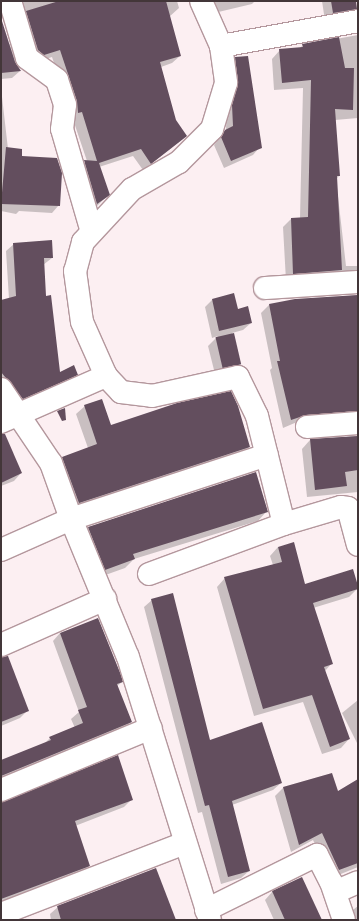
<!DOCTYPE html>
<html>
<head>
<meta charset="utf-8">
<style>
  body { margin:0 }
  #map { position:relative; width:359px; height:921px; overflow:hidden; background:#fceff2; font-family:Manrope,sans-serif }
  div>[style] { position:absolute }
  .shadow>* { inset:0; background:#0003 }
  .building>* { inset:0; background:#634e5e; transform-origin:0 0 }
  .roads { filter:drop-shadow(1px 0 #b4979d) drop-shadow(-1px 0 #b4979d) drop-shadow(0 1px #b4979d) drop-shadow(0 -1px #b4979d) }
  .minor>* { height:22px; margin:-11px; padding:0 11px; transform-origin:11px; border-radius:11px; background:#fff }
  span { translate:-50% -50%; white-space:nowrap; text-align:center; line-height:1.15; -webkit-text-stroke:4px #fff; paint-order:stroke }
  .frame { position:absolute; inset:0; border:2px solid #433639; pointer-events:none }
</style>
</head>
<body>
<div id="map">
  <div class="shadow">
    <div style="clip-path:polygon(10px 1px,177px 1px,179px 8px,169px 17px,180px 56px,172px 63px,161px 67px,175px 121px,186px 136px,143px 170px,133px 156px,99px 167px,108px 195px,94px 209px,77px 169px,87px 161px,52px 57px,36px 62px)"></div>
    <div style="clip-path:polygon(204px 1px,255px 1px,252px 4px,210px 14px)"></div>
    <div style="clip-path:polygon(322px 1px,355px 1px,356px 8px,348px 17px,325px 21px)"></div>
    <div style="clip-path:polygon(358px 35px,358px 118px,335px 120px,339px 176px,336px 179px,346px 266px,358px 266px,358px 282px,286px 281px,283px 227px,291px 219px,300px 218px,303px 88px,274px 90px,272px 59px,280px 50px,299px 49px,303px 45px)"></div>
    <div style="clip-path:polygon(9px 43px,20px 71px,12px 78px,1px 79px,1px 45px)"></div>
    <div style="clip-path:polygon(236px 58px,260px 147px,253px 155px,224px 168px,214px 145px,226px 130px,228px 65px)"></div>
    <div style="clip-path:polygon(1px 88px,8px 149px,21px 157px,59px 205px,52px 213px,19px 211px,16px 214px,1px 211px)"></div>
    <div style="clip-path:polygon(14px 244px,52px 258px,43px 265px,45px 297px,59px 373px,77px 374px,69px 382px,15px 406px,1px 387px,1px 301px,9px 299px,6px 251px)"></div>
    <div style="clip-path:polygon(358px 295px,358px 424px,348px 418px,297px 422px,283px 428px,270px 370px,272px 368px,261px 313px,269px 305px)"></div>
    <div style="clip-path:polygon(212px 300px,238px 310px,251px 323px,243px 330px,232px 333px,240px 363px,232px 371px,215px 374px,208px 346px,218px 336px,212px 338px,205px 307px)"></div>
    <div style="clip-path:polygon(85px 406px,111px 427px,249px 447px,240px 455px,70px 511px,54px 466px,62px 458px,88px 448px,76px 414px)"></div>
    <div style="clip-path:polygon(358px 436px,358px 492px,307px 497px,302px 449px,310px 440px)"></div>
    <div style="clip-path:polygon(1px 452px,21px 473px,14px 481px,1px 486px)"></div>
    <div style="clip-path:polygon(266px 512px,258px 521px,134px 559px,125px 568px,97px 578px,79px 536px,88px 528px)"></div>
    <div style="clip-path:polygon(278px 547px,304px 586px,358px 588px,349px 597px,313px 608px,332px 663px,325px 671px,349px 739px,341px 748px,322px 754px,303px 702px,254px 716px,217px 587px,225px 578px,273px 565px,270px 556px)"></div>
    <div style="clip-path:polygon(152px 600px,209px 741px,281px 783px,273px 790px,232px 805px,249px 871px,241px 878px,221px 884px,202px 812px,198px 813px,144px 607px)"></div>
    <div style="clip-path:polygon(60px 633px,122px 682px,117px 686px,131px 722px,123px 730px,1px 780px,1px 761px,43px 745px,50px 738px,75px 728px,71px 719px,79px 712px,53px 641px)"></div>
    <div style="clip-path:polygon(1px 658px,28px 710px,20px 718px,1px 726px)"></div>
    <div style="clip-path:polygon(358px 700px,358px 745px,342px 713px)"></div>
    <div style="clip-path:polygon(331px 774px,337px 793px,358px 780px,358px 867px,331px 878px,313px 840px,291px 852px,275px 796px,283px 788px)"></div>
    <div style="clip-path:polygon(132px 799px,124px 807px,75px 826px,89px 866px,81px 874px,1px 903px,1px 802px)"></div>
    <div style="clip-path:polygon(302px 878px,304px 908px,284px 920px,274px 920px,265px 900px,272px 892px)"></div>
    <div style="clip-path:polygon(358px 906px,358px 920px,346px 920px,345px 916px)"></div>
    <div style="clip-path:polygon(58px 907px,170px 920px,51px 920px,50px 914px)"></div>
  </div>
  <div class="building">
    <div style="clip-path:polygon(59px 1px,166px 1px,181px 56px,160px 62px,176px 120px,187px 136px,151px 164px,141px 149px,99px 163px,110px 195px,97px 204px,84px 160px,97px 161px,82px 112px,78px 113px,77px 101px,60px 50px,44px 55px,38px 50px,26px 11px)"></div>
    <div style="clip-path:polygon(331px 1px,356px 1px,357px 9px,333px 13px)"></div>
    <div style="clip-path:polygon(1px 18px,15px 62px,21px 71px,1px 73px)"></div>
    <div style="clip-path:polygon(339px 37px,345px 68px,354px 68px,353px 110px,335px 109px,340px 176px,337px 176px,342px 270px,293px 274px,291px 218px,308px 217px,311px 80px,282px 83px,279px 49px,303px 47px,302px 44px)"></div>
    <div style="clip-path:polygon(248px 56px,262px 148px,231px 161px,221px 137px,225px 130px,233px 126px,232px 105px,238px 82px,235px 57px)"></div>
    <div style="clip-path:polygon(6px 147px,22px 149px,22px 156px,57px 158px,62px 173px,60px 206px,1px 204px)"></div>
    <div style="clip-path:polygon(52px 240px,53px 258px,44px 258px,46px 296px,51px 295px,60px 372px,74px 365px,78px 375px,23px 399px,1px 372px,1px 300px,16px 296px,13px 243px)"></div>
    <div style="clip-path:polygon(234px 293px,238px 309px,248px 306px,252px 323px,219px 331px,212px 299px)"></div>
    <div style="clip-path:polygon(358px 295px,358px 411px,306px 415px,291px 420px,277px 361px,280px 361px,269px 304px,295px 299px)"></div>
    <div style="left:234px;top:333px;width:32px;height:19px;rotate:77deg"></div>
    <div style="clip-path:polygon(231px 391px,238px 406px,250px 447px,79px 503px,62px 457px,97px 444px,84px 405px,102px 399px,111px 425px,177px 403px)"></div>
    <div style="clip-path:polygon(65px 408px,66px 420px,62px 421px,57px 411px)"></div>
    <div style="clip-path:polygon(1px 434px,5px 434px,22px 473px,1px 483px)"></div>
    <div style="clip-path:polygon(358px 436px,358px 470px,345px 472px,347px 486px,315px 490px,310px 439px)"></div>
    <div style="clip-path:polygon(256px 472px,268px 512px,133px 554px,135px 559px,105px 570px,88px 527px)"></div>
    <div style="clip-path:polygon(294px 542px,305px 584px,353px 569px,358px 586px,358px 589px,313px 603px,333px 664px,324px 667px,350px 739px,330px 747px,312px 695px,263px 709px,224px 577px,282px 562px,278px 547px)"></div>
    <div style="clip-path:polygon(173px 593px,210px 740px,262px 722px,282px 783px,232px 801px,250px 871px,228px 877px,209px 805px,205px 806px,151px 599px)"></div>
    <div style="clip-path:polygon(98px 618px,121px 675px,123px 682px,117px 684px,132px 722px,1px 776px,1px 760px,51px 740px,49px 737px,83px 723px,78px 710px,87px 707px,60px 633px)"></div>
    <div style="clip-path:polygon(8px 656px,29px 711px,1px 722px,1px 657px)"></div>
    <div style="clip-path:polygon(118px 755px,133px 800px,75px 821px,90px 866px,1px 899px,1px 802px)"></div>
    <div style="clip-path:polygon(332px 773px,338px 791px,358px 779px,358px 863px,339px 870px,322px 833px,299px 845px,283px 787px)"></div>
    <div style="clip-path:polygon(156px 868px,176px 920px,61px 920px,57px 906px)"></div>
    <div style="clip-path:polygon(302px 877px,322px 920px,285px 920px,272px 891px)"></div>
  </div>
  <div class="roads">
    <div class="minor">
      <div style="left:201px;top:1px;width:49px;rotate:66deg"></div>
      <div style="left:221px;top:46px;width:37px;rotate:82deg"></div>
      <div style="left:226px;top:83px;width:48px;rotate:106.9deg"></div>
      <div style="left:212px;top:129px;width:47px;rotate:135deg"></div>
      <div style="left:179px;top:162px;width:54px;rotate:150.1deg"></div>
      <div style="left:132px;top:189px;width:72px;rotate:132.8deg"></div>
      <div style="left:83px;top:242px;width:30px;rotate:105deg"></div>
      <div style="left:75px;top:271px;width:51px;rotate:82.2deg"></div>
      <div style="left:82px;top:322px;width:59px;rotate:66deg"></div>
      <div style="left:106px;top:376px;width:22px;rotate:47deg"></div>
      <div style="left:121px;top:392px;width:31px;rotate:7deg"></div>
      <div style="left:152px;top:396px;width:88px;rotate:-12.5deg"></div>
      <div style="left:238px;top:377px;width:43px;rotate:64deg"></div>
      <div style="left:257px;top:416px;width:111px;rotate:76deg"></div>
      <div style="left:11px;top:4px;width:56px;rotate:73.5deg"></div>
      <div style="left:27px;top:58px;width:37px;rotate:36deg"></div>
      <div style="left:57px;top:80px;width:26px;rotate:72deg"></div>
      <div style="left:65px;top:105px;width:24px;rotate:97deg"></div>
      <div style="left:62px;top:129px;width:107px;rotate:73.8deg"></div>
      <div style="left:221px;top:46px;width:139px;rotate:-10.3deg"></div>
      <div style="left:265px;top:288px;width:93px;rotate:-3.7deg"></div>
      <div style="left:1px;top:389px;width:89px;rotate:56deg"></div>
      <div style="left:51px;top:463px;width:59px;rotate:70.3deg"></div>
      <div style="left:71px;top:519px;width:149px;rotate:67.6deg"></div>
      <div style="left:128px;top:657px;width:275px;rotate:72.7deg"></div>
      <div style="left:1px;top:422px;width:115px;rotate:-23.7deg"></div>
      <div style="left:307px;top:427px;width:51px;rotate:-4.5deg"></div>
      <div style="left:1px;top:550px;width:77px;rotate:-23.9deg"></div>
      <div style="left:71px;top:519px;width:206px;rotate:-18.1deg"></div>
      <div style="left:149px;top:574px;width:144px;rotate:-20.3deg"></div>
      <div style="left:284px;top:524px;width:59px;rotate:-16.6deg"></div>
      <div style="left:341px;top:507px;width:7px;rotate:8deg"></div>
      <div style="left:348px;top:508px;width:38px;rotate:75deg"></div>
      <div style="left:1px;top:645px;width:114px;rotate:-23.9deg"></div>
      <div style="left:1px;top:790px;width:162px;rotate:-22.5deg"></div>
      <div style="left:335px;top:892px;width:25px;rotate:-23deg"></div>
      <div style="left:206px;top:910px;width:124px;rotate:-26.4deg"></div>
      <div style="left:317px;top:855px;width:30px;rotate:63deg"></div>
      <div style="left:331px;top:882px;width:40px;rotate:71.1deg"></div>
      <div style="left:1px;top:914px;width:197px;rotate:-21.1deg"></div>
    </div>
  </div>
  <div class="frame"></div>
</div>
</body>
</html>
